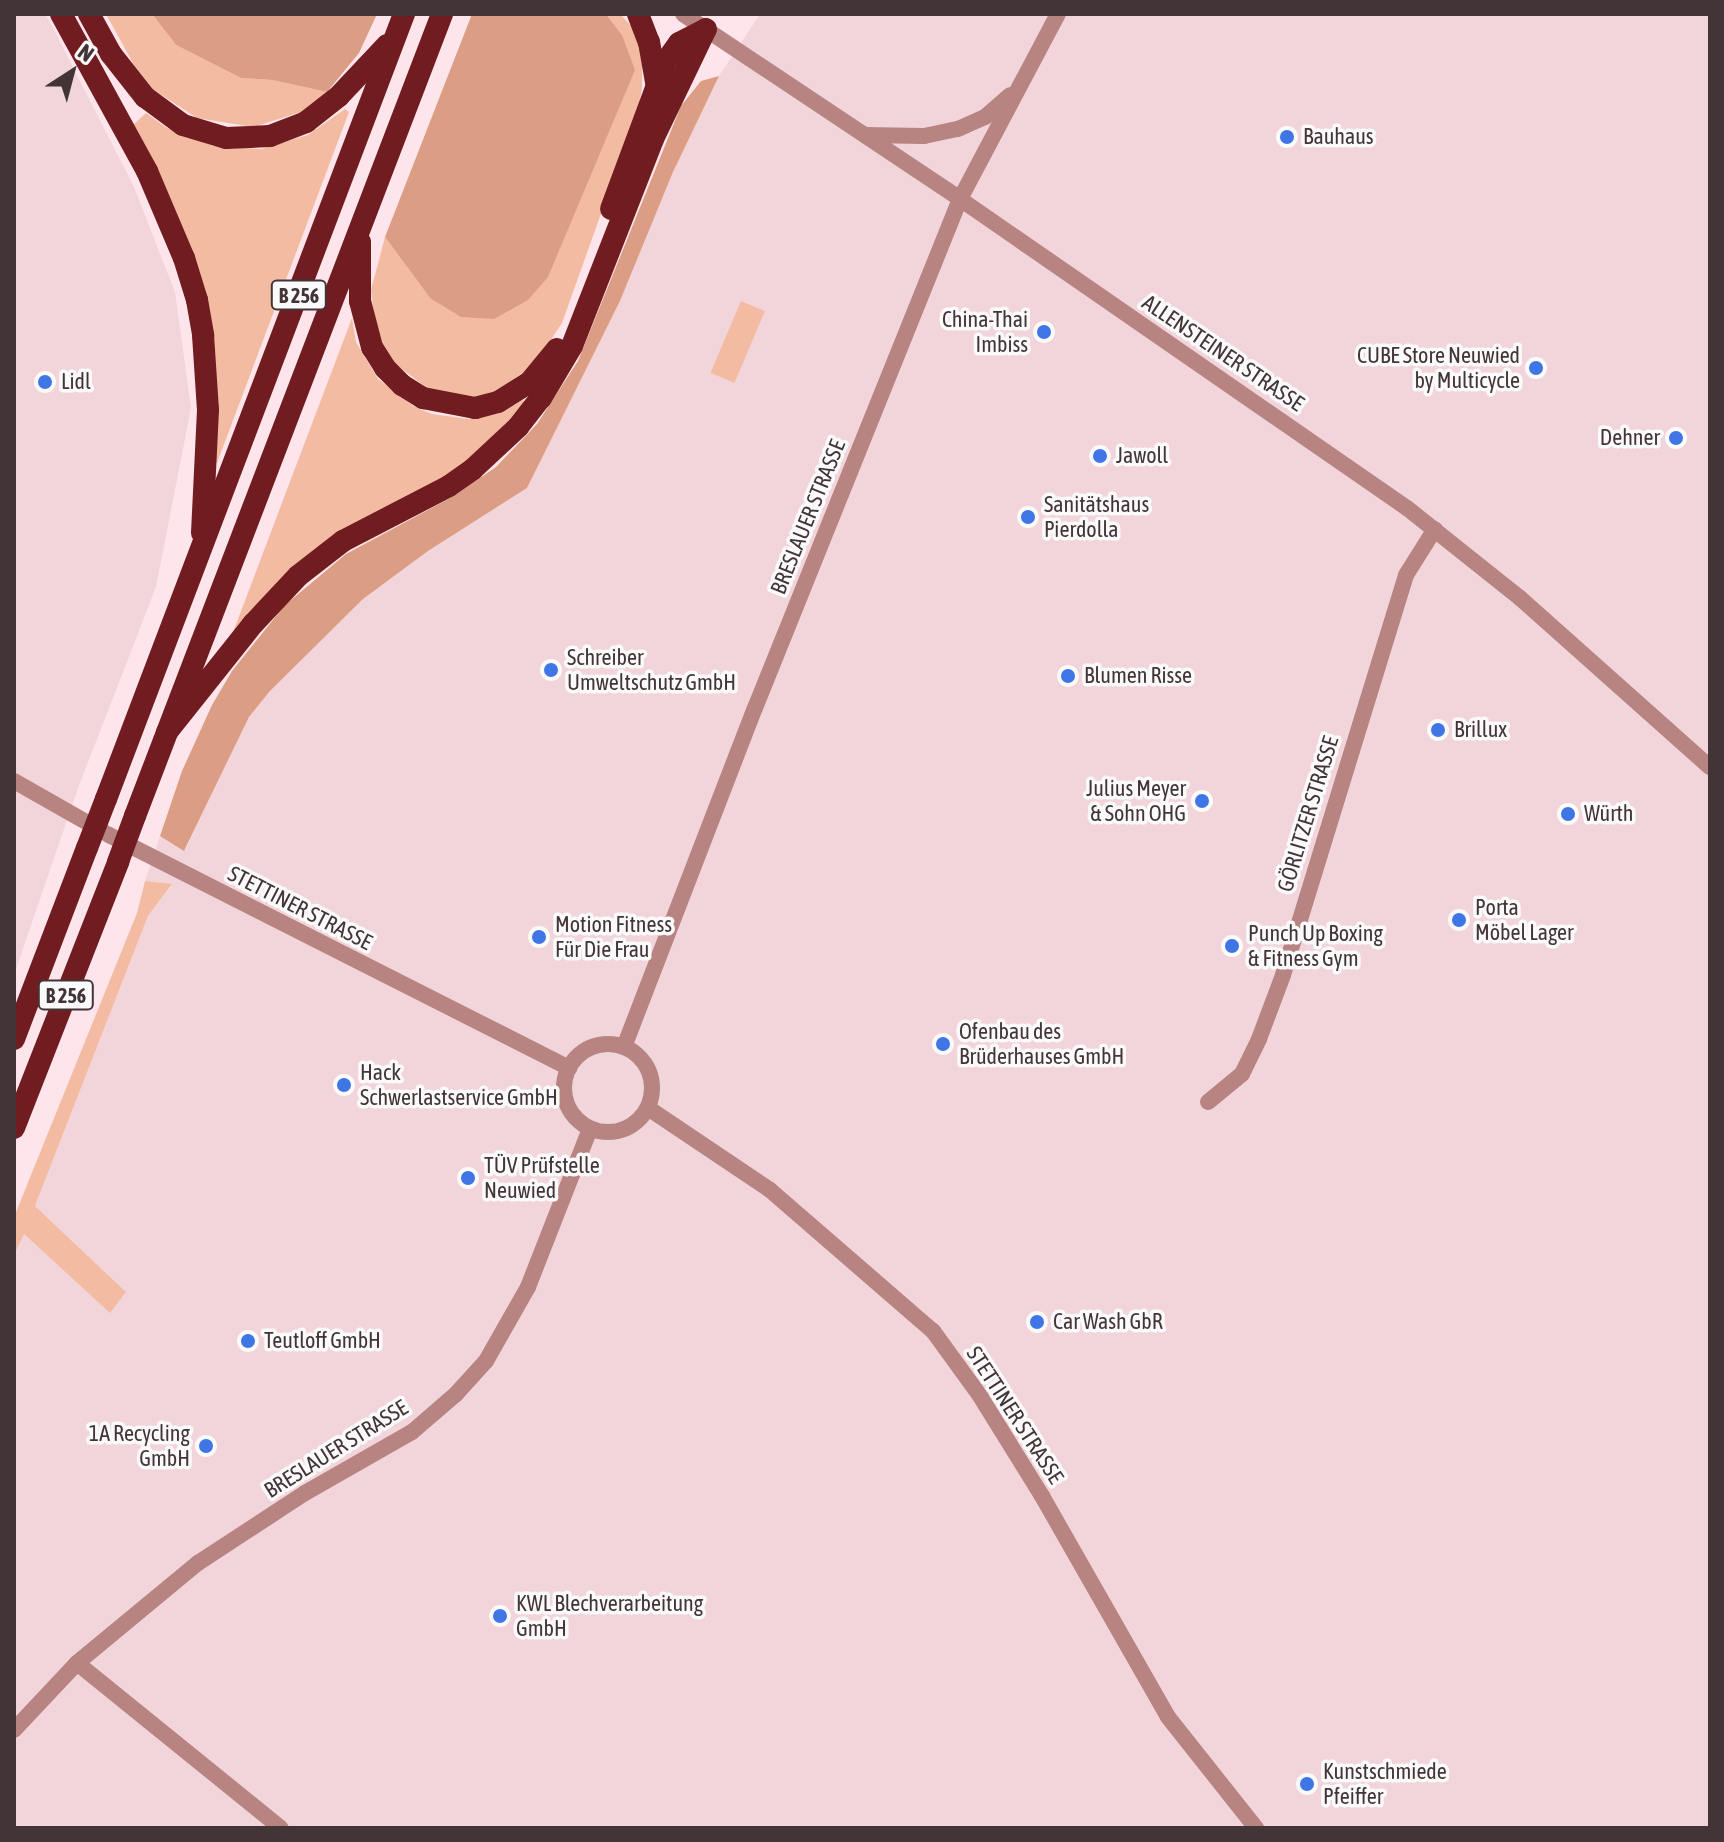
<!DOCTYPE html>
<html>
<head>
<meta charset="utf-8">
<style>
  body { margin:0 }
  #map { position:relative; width:1724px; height:1842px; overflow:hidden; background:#fee5eb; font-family:"Asap Condensed",sans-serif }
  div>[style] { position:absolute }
  .built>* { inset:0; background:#f2d5db }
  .green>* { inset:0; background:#f4bba3; transform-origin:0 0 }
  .forest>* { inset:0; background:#db9e85 }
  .minor>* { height:16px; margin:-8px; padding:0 8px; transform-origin:8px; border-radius:8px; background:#b78481 }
  .minor>.ring { margin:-8px; padding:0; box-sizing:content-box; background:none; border:16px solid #b78481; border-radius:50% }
  .tertiary>* { height:16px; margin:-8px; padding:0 8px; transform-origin:8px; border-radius:8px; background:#b78481 }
  .trunk>* { height:22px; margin:-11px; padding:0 11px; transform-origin:11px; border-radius:11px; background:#701c20 }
  .trunk-bridge>* { height:22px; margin:-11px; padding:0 11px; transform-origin:11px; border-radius:11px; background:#701c20 }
  .dots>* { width:22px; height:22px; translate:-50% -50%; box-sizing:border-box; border:4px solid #fafafa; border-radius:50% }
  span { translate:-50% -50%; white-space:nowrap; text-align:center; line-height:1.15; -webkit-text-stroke:7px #fafafa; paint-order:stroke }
  .shield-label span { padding:2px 6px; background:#fafafa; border:2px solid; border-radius:6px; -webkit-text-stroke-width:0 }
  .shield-label { font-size:20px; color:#433437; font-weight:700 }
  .poi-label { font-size:22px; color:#433437 }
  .left { translate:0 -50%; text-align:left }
  .right { translate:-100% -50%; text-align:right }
  .street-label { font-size:22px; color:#433437 }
  .frame { position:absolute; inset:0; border:16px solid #433437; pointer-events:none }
  .north { position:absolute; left:32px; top:32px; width:80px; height:80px; -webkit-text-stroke:6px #fafafa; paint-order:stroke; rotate:36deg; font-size:22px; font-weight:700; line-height:32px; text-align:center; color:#433437 }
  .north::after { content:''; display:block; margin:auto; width:28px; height:36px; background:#433437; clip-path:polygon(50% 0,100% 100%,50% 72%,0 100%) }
</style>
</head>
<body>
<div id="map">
  <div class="built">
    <div style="clip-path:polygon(14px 14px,44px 14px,49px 20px,134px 187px,175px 292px,191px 408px,156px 587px,78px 788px,14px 975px)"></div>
    <div style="clip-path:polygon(760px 14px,1710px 14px,1710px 1828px,14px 1828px,14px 1255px,23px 1233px,110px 1312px,126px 1292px,35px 1206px,148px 916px,172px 885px,145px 881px,160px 836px,185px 850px,249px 717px,270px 691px,363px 599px,428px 551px,527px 488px,620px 301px,673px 172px,719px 76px)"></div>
  </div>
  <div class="green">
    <div style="clip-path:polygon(106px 14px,152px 14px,176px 45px,241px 78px,272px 80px,327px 92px,301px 112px,253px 127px,197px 118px,154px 90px,134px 65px)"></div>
    <div style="clip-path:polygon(606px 14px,620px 14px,636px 31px,642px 55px,642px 88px,638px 110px,562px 323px,535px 364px,494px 393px,470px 397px,430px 390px,395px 364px,376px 331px,371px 290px,385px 237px,430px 298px,622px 35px)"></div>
    <div style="clip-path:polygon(345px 109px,349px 112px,217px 463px,212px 460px,215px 375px,133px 125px,146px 113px,167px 128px,213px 146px,261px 149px,308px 135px)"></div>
    <div style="left:741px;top:301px;width:26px;height:78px;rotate:23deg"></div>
    <div style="clip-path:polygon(352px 318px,356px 342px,378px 379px,415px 407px,432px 414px,469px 419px,504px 411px,523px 400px,528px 405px,514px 421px,449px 475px,371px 517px,230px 640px)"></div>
    <div style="clip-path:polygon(145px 881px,172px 884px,148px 916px,35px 1206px,126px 1292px,110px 1313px,24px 1234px,14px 1255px,14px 1217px,137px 913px)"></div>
  </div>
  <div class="forest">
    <div style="clip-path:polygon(152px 14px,377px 14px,359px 53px,327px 92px,272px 80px,241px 78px,176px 45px)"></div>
    <div style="clip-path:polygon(472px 14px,606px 14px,622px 35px,635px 70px,548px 277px,528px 300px,494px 319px,461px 317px,430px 298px,385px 237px)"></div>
    <div style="clip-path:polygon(719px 76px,673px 172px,620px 301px,527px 488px,428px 551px,363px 599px,270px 691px,249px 717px,184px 851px,160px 836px,182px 771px,212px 705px,232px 671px,285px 605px,346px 554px,454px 496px,496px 467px,537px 424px,578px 361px,681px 106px,701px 81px)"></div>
  </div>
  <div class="minor">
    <div style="left:14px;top:781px;width:109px;rotate:29.6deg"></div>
    <div style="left:109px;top:835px;width:516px;rotate:26.86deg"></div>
    <div class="ring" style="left:564px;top:1044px;width:72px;height:72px"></div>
    <div style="left:624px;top:1047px;width:363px;rotate:-68.9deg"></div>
    <div style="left:755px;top:708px;width:549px;rotate:-68.06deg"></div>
    <div style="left:1208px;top:1102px;width:44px;rotate:-39.5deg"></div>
    <div style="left:1242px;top:1074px;width:39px;rotate:-64deg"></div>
    <div style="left:1259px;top:1039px;width:68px;rotate:-69.4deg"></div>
    <div style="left:1283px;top:975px;width:418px;rotate:-72.9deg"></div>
    <div style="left:1406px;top:575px;width:54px;rotate:-57.8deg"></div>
    <div style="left:648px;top:1108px;width:147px;rotate:33.9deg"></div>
    <div style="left:770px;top:1190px;width:216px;rotate:40.9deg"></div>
    <div style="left:933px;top:1331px;width:80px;rotate:54.1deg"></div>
    <div style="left:980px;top:1396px;width:118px;rotate:58.2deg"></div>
    <div style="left:1042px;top:1496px;width:254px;rotate:60.3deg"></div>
    <div style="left:1168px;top:1717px;width:142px;rotate:51.6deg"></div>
    <div style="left:77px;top:1663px;width:262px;rotate:39deg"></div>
    <div style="left:14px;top:1730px;width:92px;rotate:-46.8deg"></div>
    <div style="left:77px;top:1663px;width:157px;rotate:-39.6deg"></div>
    <div style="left:198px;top:1563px;width:128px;rotate:-33.2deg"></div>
    <div style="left:305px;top:1493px;width:123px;rotate:-29.7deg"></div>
    <div style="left:412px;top:1432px;width:58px;rotate:-40.8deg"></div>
    <div style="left:456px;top:1394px;width:45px;rotate:-47.7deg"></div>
    <div style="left:486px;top:1361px;width:85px;rotate:-60.4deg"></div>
    <div style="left:528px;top:1287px;width:170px;rotate:-68.6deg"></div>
  </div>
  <div class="tertiary">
    <div style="left:683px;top:14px;width:333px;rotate:33.7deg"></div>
    <div style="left:960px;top:199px;width:543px;rotate:34.66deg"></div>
    <div style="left:1407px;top:508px;width:144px;rotate:38.5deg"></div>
    <div style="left:1520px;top:598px;width:254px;rotate:41.7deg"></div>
    <div style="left:865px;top:135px;width:59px;rotate:1deg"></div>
    <div style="left:924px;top:136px;width:35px;rotate:-12deg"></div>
    <div style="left:958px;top:129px;width:30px;rotate:-24deg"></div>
    <div style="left:985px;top:117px;width:33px;rotate:-41deg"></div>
    <div style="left:960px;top:199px;width:209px;rotate:-62.1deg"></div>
  </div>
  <div class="trunk">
    <div style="left:61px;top:14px;width:179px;rotate:61.3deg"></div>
    <div style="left:147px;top:171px;width:95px;rotate:67deg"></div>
    <div style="left:184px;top:258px;width:44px;rotate:72.8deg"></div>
    <div style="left:197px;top:300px;width:36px;rotate:80deg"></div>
    <div style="left:203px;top:335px;width:75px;rotate:86.2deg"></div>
    <div style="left:208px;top:410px;width:123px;rotate:92.8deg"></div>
    <div style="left:89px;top:14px;width:46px;rotate:61.2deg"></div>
    <div style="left:111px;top:54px;width:55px;rotate:51.7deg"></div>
    <div style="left:145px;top:97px;width:47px;rotate:36.4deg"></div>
    <div style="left:183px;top:125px;width:45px;rotate:16.8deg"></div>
    <div style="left:226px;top:138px;width:44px;rotate:-2.6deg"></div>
    <div style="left:270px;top:136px;width:39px;rotate:-21deg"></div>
    <div style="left:306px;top:122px;width:42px;rotate:-38.2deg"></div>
    <div style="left:339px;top:96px;width:70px;rotate:-46.7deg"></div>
    <div style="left:638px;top:14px;width:30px;rotate:69deg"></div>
    <div style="left:649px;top:42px;width:41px;rotate:80.1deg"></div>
    <div style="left:611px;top:209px;width:158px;rotate:-69.6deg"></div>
    <div style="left:666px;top:61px;width:22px;rotate:-54deg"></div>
    <div style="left:679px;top:43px;width:30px;rotate:-27deg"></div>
    <div style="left:360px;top:242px;width:59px;rotate:90deg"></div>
    <div style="left:360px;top:301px;width:48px;rotate:75.4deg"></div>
    <div style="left:372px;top:347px;width:25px;rotate:58deg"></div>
    <div style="left:385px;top:368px;width:24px;rotate:45deg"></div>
    <div style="left:402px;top:385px;width:25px;rotate:32deg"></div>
    <div style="left:423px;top:398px;width:53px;rotate:10.9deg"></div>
    <div style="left:475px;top:408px;width:24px;rotate:-15deg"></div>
    <div style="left:498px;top:402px;width:36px;rotate:-32deg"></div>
    <div style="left:529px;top:383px;width:44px;rotate:-50.5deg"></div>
    <div style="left:167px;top:732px;width:138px;rotate:-51.5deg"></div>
    <div style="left:253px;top:624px;width:66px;rotate:-46.8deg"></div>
    <div style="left:298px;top:576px;width:57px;rotate:-37.9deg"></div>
    <div style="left:343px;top:541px;width:119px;rotate:-27.4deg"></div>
    <div style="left:449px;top:486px;width:29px;rotate:-35deg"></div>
    <div style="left:473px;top:469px;width:62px;rotate:-43deg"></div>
    <div style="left:518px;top:427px;width:37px;rotate:-52deg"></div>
    <div style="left:541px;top:398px;width:61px;rotate:-59.2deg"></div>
    <div style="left:572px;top:346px;width:222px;rotate:-68.6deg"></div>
    <div style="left:653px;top:139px;width:122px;rotate:-64.3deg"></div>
    <div style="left:106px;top:799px;width:840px;rotate:-69.21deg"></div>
    <div style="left:135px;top:816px;width:859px;rotate:-69.05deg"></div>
    <div style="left:14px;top:1039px;width:204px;rotate:-69.1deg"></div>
    <div style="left:14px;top:1128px;width:286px;rotate:-68.6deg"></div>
  </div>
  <div class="trunk-bridge">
    <div style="left:87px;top:848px;width:53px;rotate:-68.8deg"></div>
    <div style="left:118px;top:862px;width:49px;rotate:-69.7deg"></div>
  </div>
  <div class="dots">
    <div style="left:1287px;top:137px;background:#3f75e5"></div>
    <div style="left:1044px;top:332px;background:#3f75e5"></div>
    <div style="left:1536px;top:368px;background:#3f75e5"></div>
    <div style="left:45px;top:382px;background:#3f75e5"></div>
    <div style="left:1676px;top:438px;background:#3f75e5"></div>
    <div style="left:1100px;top:456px;background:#3f75e5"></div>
    <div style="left:1028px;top:517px;background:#3f75e5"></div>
    <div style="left:551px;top:670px;background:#3f75e5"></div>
    <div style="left:1068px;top:676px;background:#3f75e5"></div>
    <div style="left:1438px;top:730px;background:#3f75e5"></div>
    <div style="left:1202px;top:801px;background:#3f75e5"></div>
    <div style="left:1568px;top:814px;background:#3f75e5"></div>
    <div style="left:1459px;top:920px;background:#3f75e5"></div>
    <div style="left:539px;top:937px;background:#3f75e5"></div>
    <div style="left:1232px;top:946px;background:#3f75e5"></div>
    <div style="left:943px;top:1044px;background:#3f75e5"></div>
    <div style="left:344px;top:1085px;background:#3f75e5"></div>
    <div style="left:468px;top:1178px;background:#3f75e5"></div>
    <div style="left:1037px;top:1322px;background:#3f75e5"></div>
    <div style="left:248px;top:1341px;background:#3f75e5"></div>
    <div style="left:206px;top:1446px;background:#3f75e5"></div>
    <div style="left:500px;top:1616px;background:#3f75e5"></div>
    <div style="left:1307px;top:1784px;background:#3f75e5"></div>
  </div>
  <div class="shield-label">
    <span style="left:299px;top:295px">B 256</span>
    <span style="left:66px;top:995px">B 256</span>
  </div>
  <div class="poi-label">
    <span class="left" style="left:1303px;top:137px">Bauhaus</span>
    <span class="right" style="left:1028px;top:332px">China-Thai<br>Imbiss</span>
    <span class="right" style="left:1520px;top:368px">CUBE Store Neuwied<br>by Multicycle</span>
    <span class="left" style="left:61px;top:382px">Lidl</span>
    <span class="right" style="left:1660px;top:438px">Dehner</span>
    <span class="left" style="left:1116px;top:456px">Jawoll</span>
    <span class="left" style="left:1044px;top:517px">Sanitätshaus<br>Pierdolla</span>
    <span class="left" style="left:567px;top:670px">Schreiber<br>Umweltschutz GmbH</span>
    <span class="left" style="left:1084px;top:676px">Blumen Risse</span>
    <span class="left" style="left:1454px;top:730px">Brillux</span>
    <span class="right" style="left:1186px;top:801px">Julius Meyer<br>&amp; Sohn OHG</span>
    <span class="left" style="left:1584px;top:814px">Würth</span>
    <span class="left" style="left:1475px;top:920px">Porta<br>Möbel Lager</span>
    <span class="left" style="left:555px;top:937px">Motion Fitness<br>Für Die Frau</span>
    <span class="left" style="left:1248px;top:946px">Punch Up Boxing<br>&amp; Fitness Gym</span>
    <span class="left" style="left:959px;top:1044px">Ofenbau des<br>Brüderhauses GmbH</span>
    <span class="left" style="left:360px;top:1085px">Hack<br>Schwerlastservice GmbH</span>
    <span class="left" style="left:484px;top:1178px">TÜV Prüfstelle<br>Neuwied</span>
    <span class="left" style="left:1053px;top:1322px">Car Wash GbR</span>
    <span class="left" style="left:264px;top:1341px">Teutloff GmbH</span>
    <span class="right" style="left:190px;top:1446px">1A Recycling<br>GmbH</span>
    <span class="left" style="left:516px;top:1616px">KWL Blechverarbeitung<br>GmbH</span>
    <span class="left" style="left:1323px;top:1784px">Kunstschmiede<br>Pfeiffer</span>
  </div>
  <div class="street-label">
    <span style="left:1223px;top:353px;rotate:34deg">ALLENSTEINER STRASSE</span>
    <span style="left:808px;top:517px;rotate:-68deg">BRESLAUER STRASSE</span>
    <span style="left:1308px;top:814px;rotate:-73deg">GÖRLITZER STRASSE</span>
    <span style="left:300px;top:908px;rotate:27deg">STETTINER STRASSE</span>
    <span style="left:1015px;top:1415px;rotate:57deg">STETTINER STRASSE</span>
    <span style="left:336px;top:1449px;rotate:-32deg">BRESLAUER STRASSE</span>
  </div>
  <div class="frame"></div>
  <div class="north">N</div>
</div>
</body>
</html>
